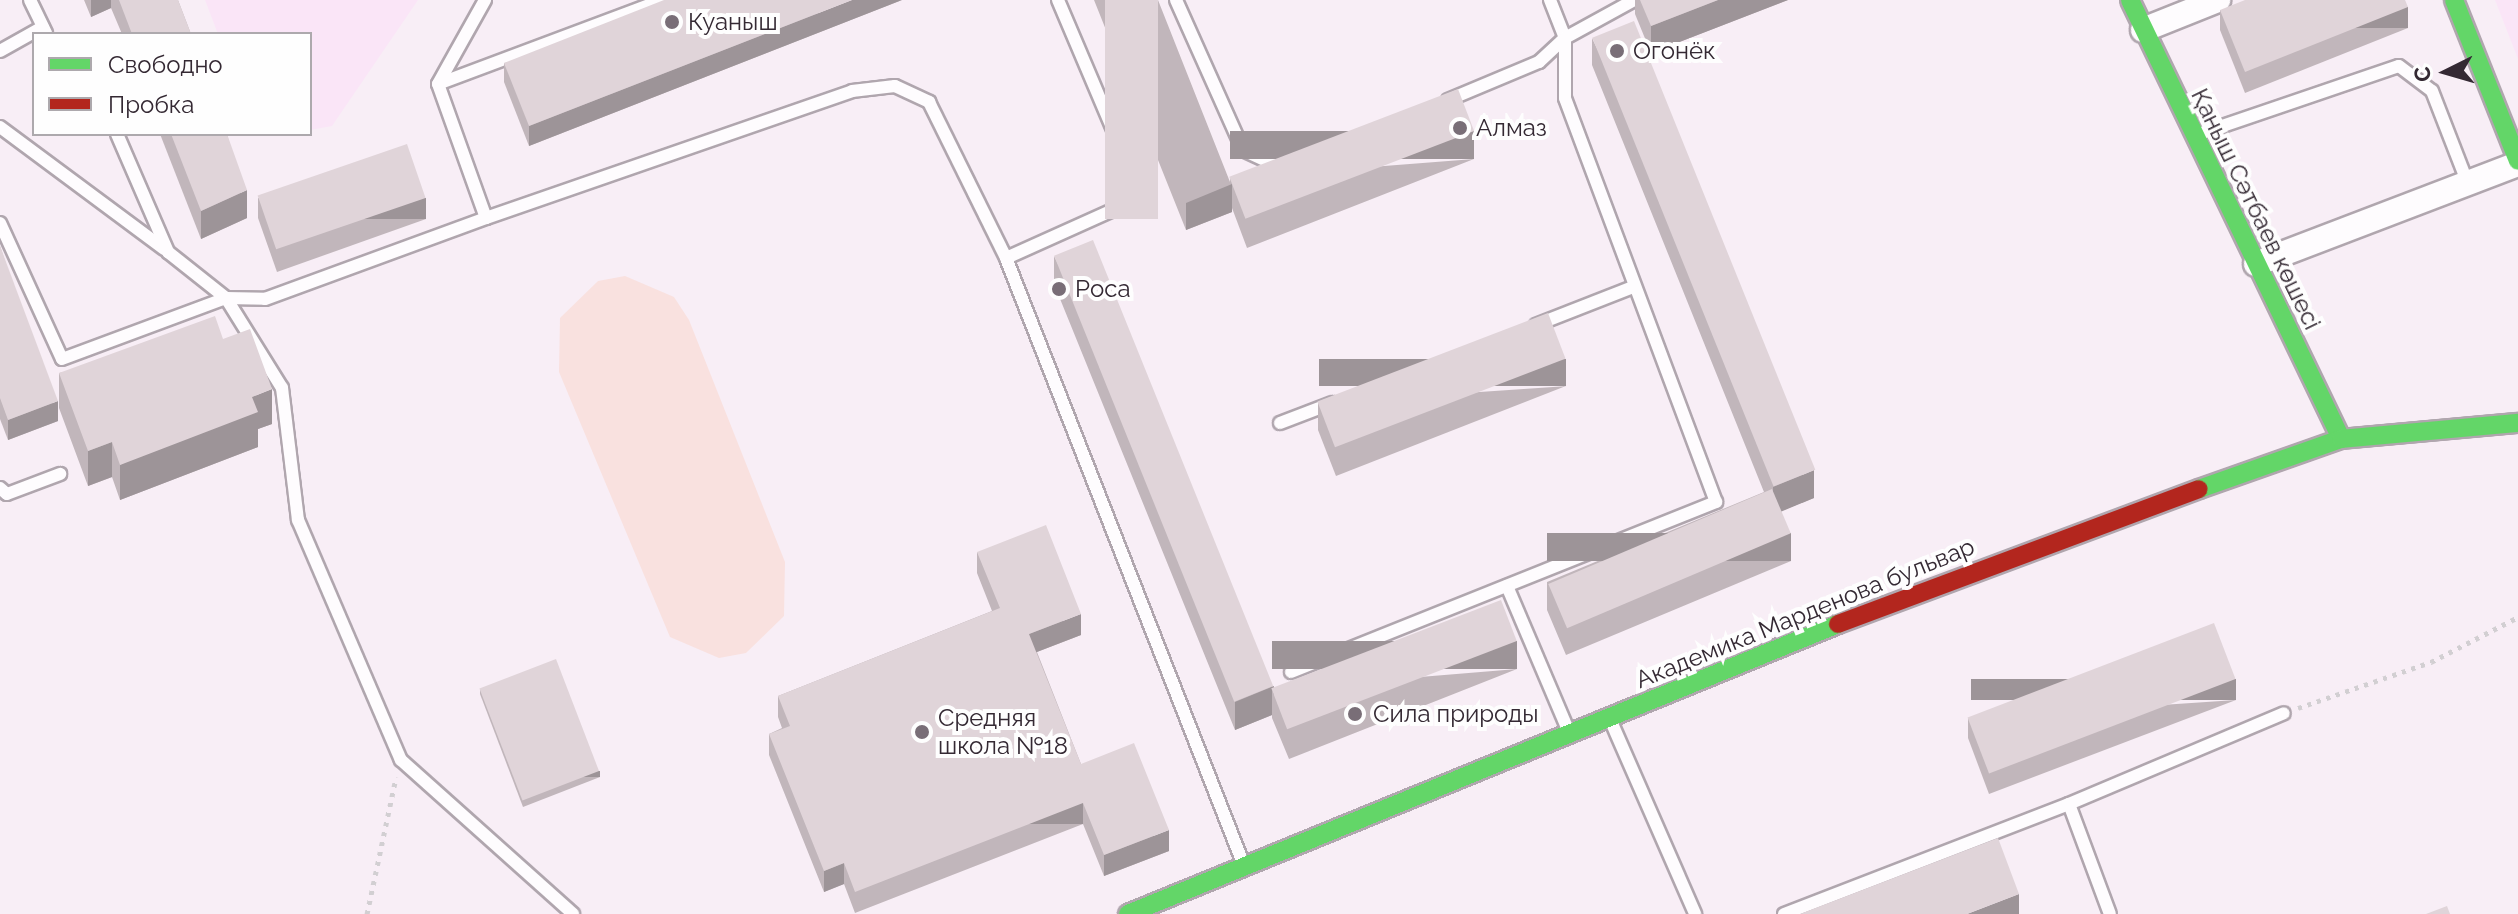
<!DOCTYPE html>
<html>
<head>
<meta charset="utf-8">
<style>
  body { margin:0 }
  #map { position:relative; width:2518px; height:914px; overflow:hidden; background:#f8eef6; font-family:Raleway,sans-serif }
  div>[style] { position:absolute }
  .built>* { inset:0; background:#fae5f7 }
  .green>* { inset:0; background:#f9e1df }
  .path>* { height:5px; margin-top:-2.5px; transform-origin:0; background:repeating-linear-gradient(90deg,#d2cfd2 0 4px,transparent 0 10px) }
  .roads { filter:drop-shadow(2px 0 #b0a6ae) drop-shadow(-2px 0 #b0a6ae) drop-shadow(0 2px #b0a6ae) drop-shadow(0 -2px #b0a6ae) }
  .lane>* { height:12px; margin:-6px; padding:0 6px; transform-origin:6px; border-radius:6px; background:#fefcfe }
  .street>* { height:24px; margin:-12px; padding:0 12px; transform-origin:12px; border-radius:12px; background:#fefcfe }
  .fast>* { height:18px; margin:-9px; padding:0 9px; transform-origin:9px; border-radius:9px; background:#63d668 }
  .jam>* { height:18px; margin:-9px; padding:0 9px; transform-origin:9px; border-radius:9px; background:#b3261e }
  .wall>* { inset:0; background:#c1b6bb }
  .shaded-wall>* { inset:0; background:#9d9498; transform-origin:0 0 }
  .building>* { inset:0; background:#e0d4d9; transform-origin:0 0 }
  .dots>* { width:22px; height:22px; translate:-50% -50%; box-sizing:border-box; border:4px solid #fefefe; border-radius:50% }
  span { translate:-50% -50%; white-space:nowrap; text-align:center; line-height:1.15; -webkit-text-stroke:8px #fefefe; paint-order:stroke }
  .poi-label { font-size:24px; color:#342933 }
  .left { translate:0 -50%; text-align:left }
  .street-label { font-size:24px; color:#342933 }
  .legend { position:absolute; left:32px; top:32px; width:280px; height:104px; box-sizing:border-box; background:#fefefe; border:2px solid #ada9ad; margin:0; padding:10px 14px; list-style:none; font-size:24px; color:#342933 }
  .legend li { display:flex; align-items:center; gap:16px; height:40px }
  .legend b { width:40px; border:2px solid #ada9ad }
  .north { position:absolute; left:2406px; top:32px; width:80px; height:80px; -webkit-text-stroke:6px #fefefe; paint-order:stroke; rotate:265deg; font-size:22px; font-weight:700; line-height:32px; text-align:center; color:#342933 }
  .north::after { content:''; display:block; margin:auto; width:28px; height:36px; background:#342933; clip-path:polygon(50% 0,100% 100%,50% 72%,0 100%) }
</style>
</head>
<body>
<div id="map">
  <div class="built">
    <div style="clip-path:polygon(205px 0,418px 0,332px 126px,310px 130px,310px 34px,218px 34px)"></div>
    <div style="clip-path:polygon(2495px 0,2518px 0,2518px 59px)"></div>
  </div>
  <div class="green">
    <div style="clip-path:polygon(625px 276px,674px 297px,689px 320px,785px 562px,784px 616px,746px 653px,719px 658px,670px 637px,559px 372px,560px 318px,598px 281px)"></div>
  </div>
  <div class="path">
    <div style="left:2298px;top:708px;width:141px;rotate:-19.1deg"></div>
    <div style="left:2431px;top:662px;width:98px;rotate:-27.3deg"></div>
    <div style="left:367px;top:914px;width:140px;rotate:-78deg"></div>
  </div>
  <div class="roads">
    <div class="lane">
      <div style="left:30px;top:0;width:37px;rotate:64deg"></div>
      <div style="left:485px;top:0;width:96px;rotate:119.2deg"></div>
      <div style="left:438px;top:84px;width:240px;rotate:-20.5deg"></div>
      <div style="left:1058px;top:0;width:194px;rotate:67deg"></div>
      <div style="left:1134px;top:179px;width:22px;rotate:93deg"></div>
      <div style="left:1133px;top:201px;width:139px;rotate:155.8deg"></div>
      <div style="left:1006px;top:258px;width:650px;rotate:68.61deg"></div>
      <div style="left:1176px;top:0;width:164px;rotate:65.9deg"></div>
      <div style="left:1243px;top:150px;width:40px;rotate:25deg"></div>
      <div style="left:0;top:51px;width:49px;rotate:-29.2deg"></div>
      <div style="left:1448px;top:100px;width:99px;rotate:-22.7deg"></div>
      <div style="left:1539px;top:62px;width:35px;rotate:-43deg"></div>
      <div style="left:1565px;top:38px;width:41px;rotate:-111.5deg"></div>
      <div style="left:0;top:127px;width:204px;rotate:36.6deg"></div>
      <div style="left:117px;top:134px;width:129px;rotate:66.6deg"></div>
      <div style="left:168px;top:252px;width:74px;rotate:38.4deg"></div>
      <div style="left:226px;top:298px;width:39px;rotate:1deg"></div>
      <div style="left:265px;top:299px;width:235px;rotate:-20.1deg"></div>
      <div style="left:486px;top:218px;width:142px;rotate:-109.7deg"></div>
      <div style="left:2196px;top:135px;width:214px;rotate:-18.8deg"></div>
      <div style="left:2399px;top:66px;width:41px;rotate:37.1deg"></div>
      <div style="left:2432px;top:91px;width:100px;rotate:68.8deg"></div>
      <div style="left:486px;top:218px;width:387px;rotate:-19.1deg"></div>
      <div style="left:852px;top:91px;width:43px;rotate:-6.6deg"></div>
      <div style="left:895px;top:86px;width:38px;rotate:25deg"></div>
      <div style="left:929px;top:102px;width:174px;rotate:63.7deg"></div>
      <div style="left:0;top:223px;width:149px;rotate:65.5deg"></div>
      <div style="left:62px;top:359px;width:175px;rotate:-20.4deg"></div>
      <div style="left:226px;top:298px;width:106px;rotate:58.1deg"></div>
      <div style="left:282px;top:388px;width:133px;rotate:83.1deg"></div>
      <div style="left:298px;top:520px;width:261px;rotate:66.8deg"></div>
      <div style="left:401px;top:760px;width:231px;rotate:41.8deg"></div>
      <div style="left:1536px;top:325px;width:104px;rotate:-21.4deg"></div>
      <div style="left:1280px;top:423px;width:56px;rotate:-21deg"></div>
      <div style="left:0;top:488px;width:9px;rotate:41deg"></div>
      <div style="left:7px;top:494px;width:57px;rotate:-20.7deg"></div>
      <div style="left:1507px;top:586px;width:156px;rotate:67deg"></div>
      <div style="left:1291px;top:672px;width:458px;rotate:-21.8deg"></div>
      <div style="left:1716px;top:502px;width:431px;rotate:-110.5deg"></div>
      <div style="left:1565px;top:98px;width:60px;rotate:-90deg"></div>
      <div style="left:1565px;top:38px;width:79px;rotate:-28.8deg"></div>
      <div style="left:1610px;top:719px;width:213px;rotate:66.4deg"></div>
      <div style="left:2069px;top:804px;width:233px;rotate:-22.9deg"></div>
      <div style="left:1784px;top:914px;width:305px;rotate:-21.1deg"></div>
      <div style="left:2069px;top:804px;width:117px;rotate:69.6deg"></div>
    </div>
    <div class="street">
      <div style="left:2143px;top:30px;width:81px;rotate:-21.8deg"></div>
      <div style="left:2256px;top:264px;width:280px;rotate:-20.9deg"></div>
    </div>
    <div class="fast">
      <div style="left:2130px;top:0;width:487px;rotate:64.3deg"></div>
      <div style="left:2454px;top:0;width:173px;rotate:68.3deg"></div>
      <div style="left:2199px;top:489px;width:151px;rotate:-19.4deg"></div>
      <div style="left:2341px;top:439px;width:178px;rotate:-5.2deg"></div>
      <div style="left:1128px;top:914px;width:767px;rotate:-22.22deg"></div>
    </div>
    <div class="jam">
      <div style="left:1838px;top:624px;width:385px;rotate:-20.5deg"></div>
    </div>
  </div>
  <div class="wall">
    <div style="clip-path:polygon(84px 0,178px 0,191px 34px,122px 34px,111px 8px,91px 17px)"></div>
    <div style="clip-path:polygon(902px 0,529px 146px,504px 82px,504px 63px)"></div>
    <div style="clip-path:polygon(1094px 0,1158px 0,1230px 182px,1230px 178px,1474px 159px,1247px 248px,1232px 208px,1232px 212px,1186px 230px)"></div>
    <div style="clip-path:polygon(1635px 0,1788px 0,1651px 53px,1635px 14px)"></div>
    <div style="clip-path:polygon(2220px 10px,2408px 28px,2245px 93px,2220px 30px)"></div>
    <div style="clip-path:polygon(1592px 38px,1814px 498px,1781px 511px,1791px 561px,1566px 655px,1547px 610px,1547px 582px,1764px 492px,1592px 65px)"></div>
    <div style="clip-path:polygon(160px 134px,227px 134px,247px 218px,201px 239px)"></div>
    <div style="clip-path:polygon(258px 198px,426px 219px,277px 272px,258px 218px)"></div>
    <div style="clip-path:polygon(0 246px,58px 421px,8px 440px,0 419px)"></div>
    <div style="clip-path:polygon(1054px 256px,1274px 689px,1517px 669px,1289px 759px,1272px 718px,1272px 715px,1235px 730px,1054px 284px)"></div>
    <div style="clip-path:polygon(223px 339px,272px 424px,258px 429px,258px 447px,120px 500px,112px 477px,88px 486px,59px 408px,59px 373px)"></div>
    <div style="clip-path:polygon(1566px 386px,1336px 476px,1318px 430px,1318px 403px)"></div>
    <div style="clip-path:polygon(977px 552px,1081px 635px,1037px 652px,1081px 764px,1169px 851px,1104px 876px,1083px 824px,855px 913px,844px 884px,824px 892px,769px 755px,769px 734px,782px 728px,778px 717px,778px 696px,992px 611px,977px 573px)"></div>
    <div style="clip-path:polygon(480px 689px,600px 777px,523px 807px,480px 694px)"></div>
    <div style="clip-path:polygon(2236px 700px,1989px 794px,1968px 738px,1968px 718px)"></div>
  </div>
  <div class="shaded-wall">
    <div style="clip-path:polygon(91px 0,111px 0,111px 8px,91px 17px)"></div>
    <div style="clip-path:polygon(852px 0,902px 0,529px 146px,529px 126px)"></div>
    <div style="clip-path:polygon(1718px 0,1788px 0,1651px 53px,1651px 26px)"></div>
    <div style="left:2408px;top:7px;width:21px;height:175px;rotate:90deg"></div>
    <div style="left:1474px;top:131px;width:28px;height:244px;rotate:90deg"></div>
    <div style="clip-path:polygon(1232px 184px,1232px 212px,1186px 230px,1186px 203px)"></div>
    <div style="clip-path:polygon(247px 190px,247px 218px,201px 239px,201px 211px)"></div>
    <div style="left:426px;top:198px;width:21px;height:158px;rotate:90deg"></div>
    <div style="left:1566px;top:359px;width:27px;height:247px;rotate:90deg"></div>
    <div style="clip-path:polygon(272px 389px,272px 424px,258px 429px,258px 447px,120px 500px,120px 465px,252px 397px)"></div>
    <div style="clip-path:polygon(58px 401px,58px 421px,8px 440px,8px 420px)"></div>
    <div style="clip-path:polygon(112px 442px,112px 477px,88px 486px,88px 451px)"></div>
    <div style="clip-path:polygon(1814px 470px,1814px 498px,1773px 515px,1773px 487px)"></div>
    <div style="left:1791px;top:533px;width:28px;height:244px;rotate:90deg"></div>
    <div style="clip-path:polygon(1081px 614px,1081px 635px,1029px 655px,1029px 634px)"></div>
    <div style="left:1517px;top:641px;width:28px;height:245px;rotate:90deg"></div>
    <div style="left:2236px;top:679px;width:21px;height:265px;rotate:90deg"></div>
    <div style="clip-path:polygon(1274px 686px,1274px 695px,1272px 690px,1272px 715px,1235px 730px,1235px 702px)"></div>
    <div style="left:600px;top:771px;width:6px;height:83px;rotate:90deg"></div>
    <div style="left:1083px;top:803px;width:21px;height:245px;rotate:90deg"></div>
    <div style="clip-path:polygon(1169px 830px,1169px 851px,1104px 876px,1104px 855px)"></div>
    <div style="clip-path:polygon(844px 863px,844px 884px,824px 892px,824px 871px)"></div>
    <div style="clip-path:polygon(2019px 894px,2019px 914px,1967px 914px)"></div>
  </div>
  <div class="building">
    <div style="clip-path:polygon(119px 0,178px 0,191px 34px,132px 34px)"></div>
    <div style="clip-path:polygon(664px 0,852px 0,529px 126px,504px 63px)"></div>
    <div style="left:1105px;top:0;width:53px;height:219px"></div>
    <div style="clip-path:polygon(1640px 0,1718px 0,1651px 26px)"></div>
    <div style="clip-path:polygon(2245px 0,2405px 0,2408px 7px,2245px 72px,2220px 10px)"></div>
    <div style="left:1634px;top:21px;width:484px;height:45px;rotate:68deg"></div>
    <div style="left:1458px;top:89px;width:45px;height:245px;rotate:69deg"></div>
    <div style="clip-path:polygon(171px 134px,227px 134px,247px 190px,201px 211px)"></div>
    <div style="left:407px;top:144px;width:57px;height:158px;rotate:71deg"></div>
    <div style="left:1093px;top:240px;width:481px;height:42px;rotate:68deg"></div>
    <div style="clip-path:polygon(0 246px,58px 401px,8px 420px,0 398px)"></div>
    <div style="left:1548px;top:313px;width:49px;height:247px;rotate:69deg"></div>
    <div style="clip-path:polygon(215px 316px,223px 339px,250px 329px,272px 389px,252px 397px,258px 412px,120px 465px,112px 442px,88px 451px,59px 373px)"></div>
    <div style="left:1772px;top:489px;width:48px;height:243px;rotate:67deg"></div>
    <div style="clip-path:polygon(1046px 525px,1081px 614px,1029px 634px,1081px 764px,1134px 743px,1169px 830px,1104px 855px,1083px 803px,855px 892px,844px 863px,824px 871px,769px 734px,790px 726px,778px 696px,1000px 608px,977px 552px)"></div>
    <div style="left:1501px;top:600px;width:44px;height:246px;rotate:69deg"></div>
    <div style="left:2214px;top:623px;width:60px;height:264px;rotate:69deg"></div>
    <div style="left:556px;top:659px;width:120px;height:82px;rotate:69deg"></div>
    <div style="clip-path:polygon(1998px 838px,2019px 894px,1967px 914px,1800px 914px)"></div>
    <div style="clip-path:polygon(2447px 906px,2450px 914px,2426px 914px)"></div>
  </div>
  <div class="dots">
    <div style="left:672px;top:22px;background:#796e77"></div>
    <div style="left:1617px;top:51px;background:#796e77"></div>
    <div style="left:1460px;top:128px;background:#796e77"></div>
    <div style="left:1059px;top:289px;background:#796e77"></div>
    <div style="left:1355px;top:714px;background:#796e77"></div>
    <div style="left:922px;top:732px;background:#796e77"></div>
  </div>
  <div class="poi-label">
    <span class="left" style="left:688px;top:22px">Куаныш</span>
    <span class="left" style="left:1633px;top:51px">Огонёк</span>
    <span class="left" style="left:1476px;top:128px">Алмаз</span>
    <span class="left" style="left:1075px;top:289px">Роса</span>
    <span class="left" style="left:1373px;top:714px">Сила природы</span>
    <span class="left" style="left:938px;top:732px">Средняя<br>школа №18</span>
  </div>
  <div class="street-label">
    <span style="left:2256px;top:209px;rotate:64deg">Қаныш Сәтбаев көшесі</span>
    <span style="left:1805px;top:613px;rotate:-22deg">Академика Марденова бульвар</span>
  </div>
  <ul class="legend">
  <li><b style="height:10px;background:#63d668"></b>Свободно</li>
  <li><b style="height:10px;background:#b3261e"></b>Пробка</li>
  </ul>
  <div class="north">С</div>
</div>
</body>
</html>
